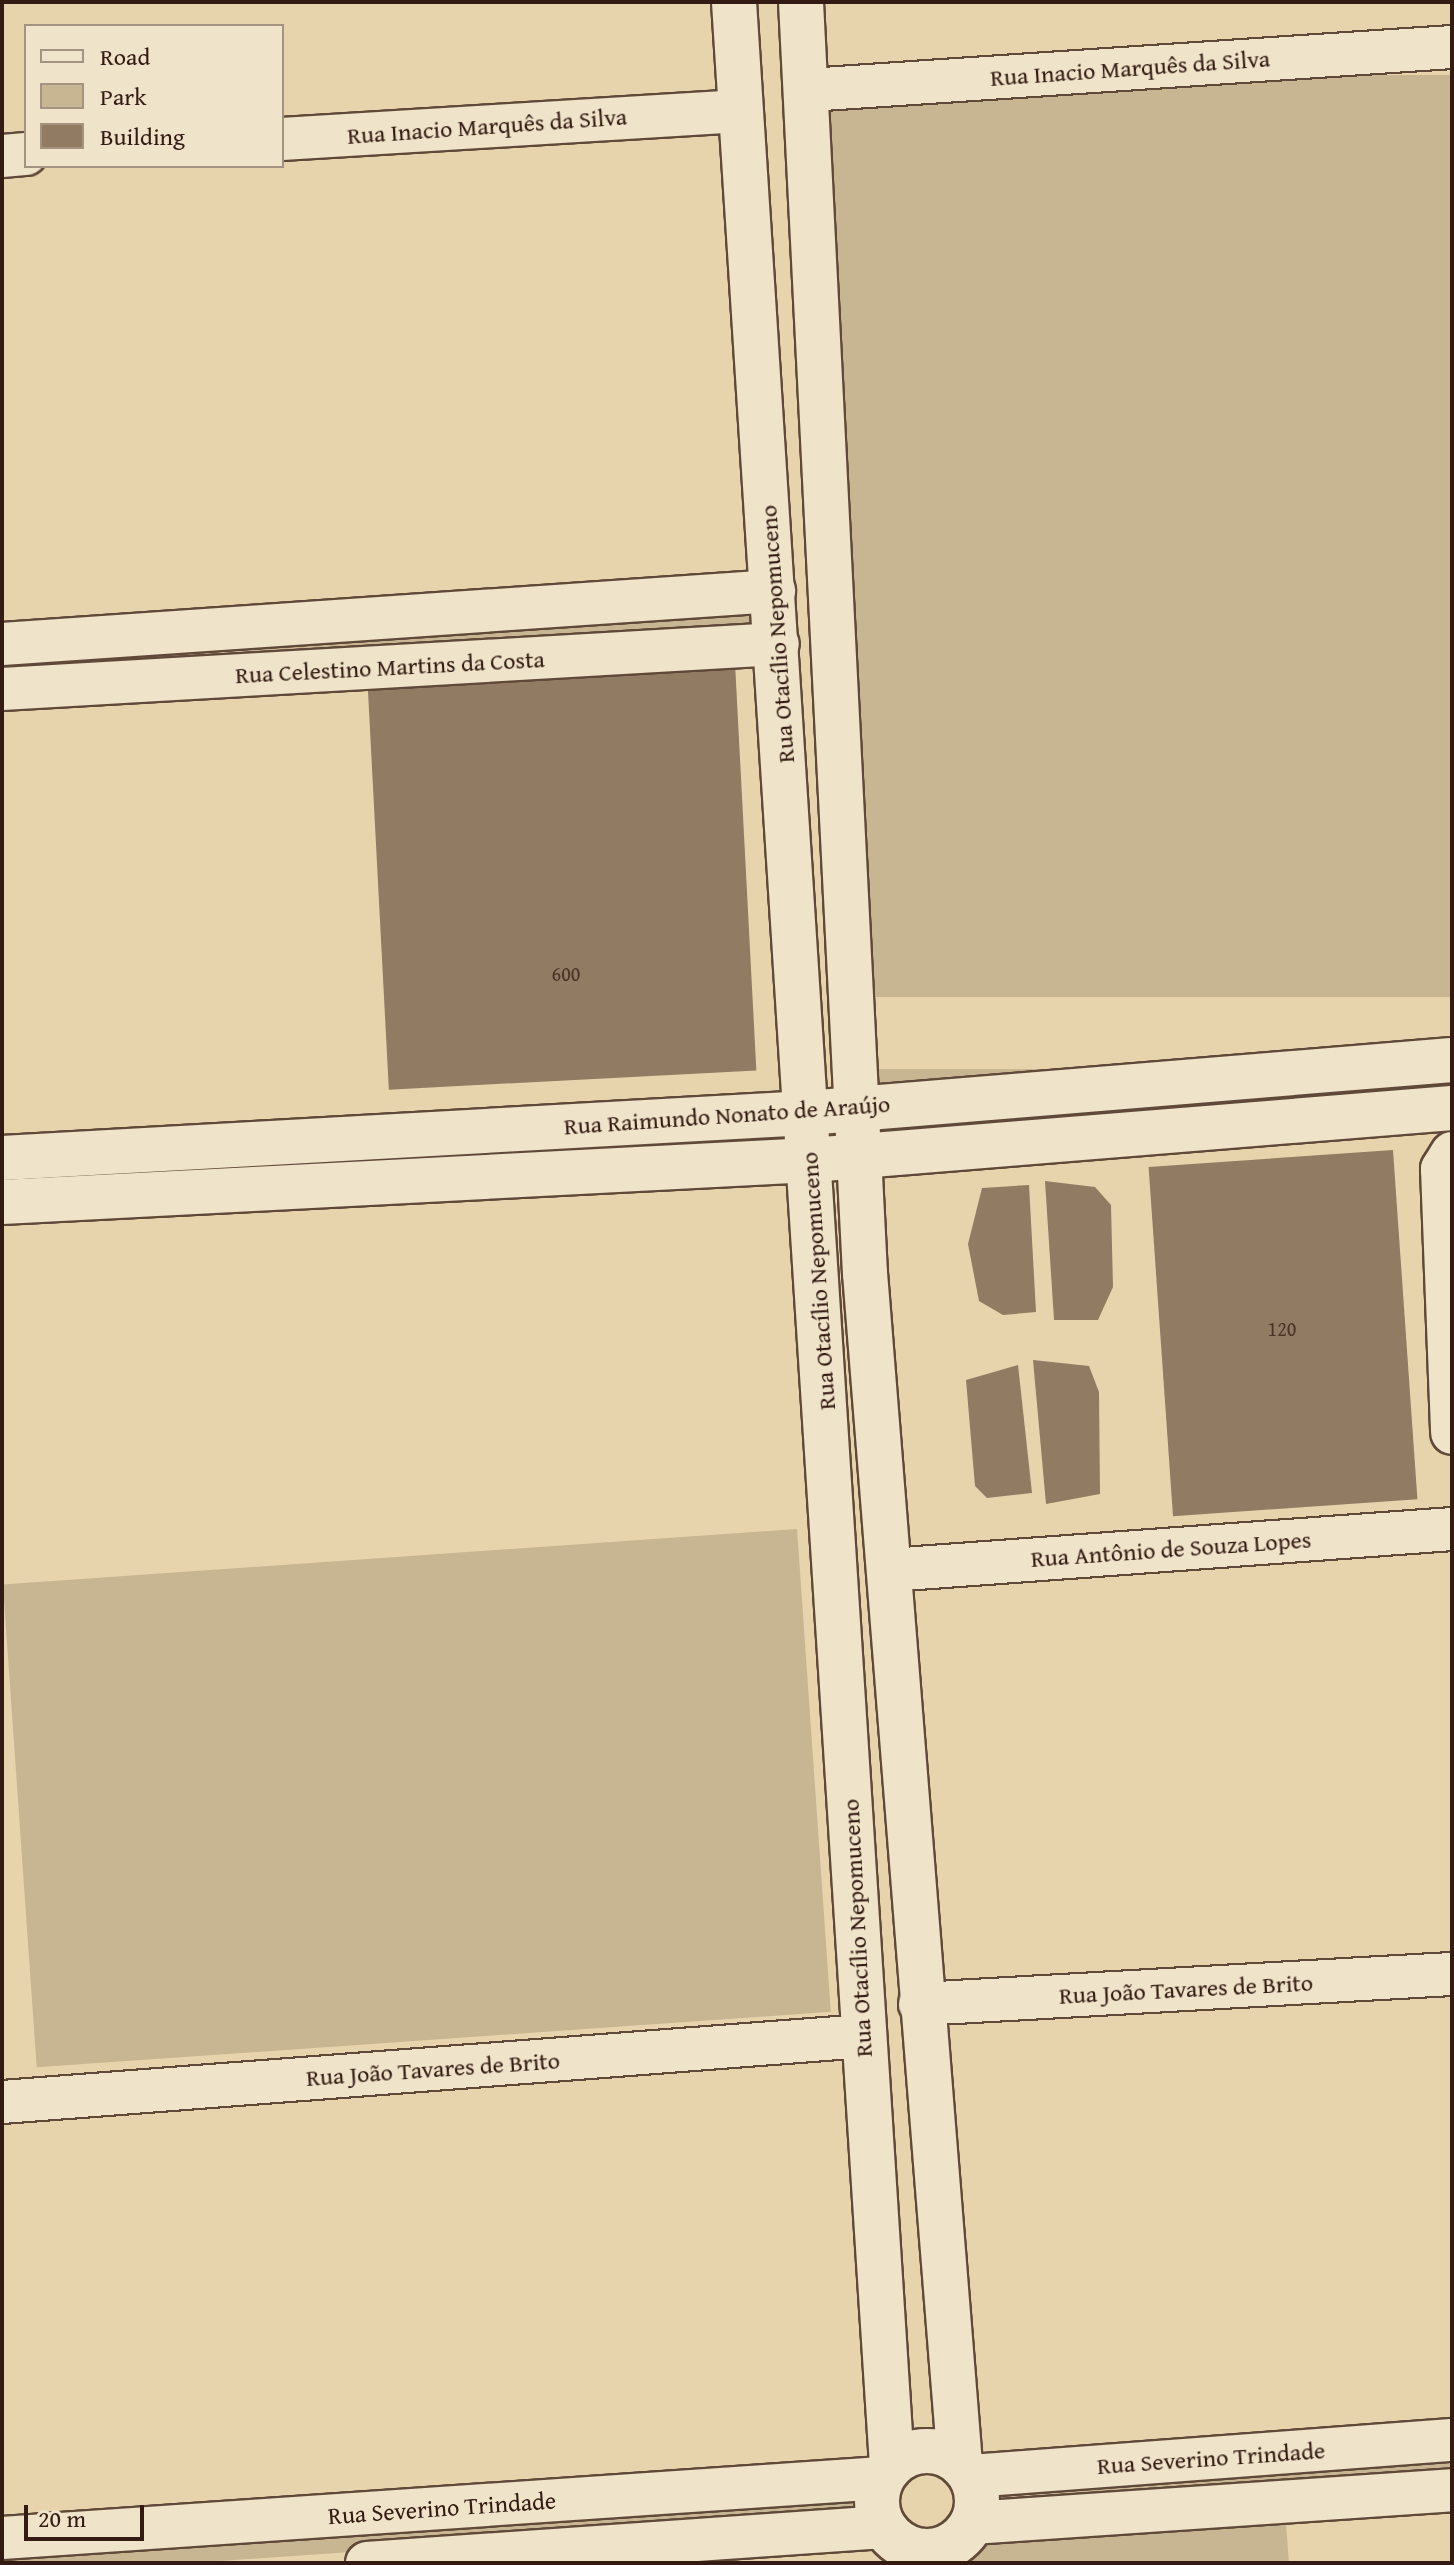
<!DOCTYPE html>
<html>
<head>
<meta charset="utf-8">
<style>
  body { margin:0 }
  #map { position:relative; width:1454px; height:2565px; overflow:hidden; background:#e7d4ac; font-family:"Gentium Book Plus",serif }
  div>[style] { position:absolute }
  .green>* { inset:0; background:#c8b592; transform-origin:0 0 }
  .building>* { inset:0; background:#917b63; transform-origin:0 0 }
  .roads { filter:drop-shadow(2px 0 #604939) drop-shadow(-2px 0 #604939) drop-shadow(0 2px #604939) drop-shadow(0 -2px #604939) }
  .minor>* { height:42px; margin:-21px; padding:0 21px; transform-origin:21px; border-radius:21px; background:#efe3c9 }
  .tertiary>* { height:44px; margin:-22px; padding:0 22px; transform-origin:22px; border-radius:22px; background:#efe3c9 }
  .tertiary>.ring { margin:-22px; padding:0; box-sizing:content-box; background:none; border:44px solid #efe3c9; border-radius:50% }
  .secondary>* { height:44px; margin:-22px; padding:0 22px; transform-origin:22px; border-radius:22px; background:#efe3c9 }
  span { translate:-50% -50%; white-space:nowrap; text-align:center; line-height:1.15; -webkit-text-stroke:8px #efe3c9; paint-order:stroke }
  .number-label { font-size:20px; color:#4a3327 }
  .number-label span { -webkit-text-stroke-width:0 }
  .street-label { font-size:24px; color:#331b13 }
  .frame { position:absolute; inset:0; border:4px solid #331b13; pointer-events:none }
  .legend { position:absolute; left:24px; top:24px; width:260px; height:144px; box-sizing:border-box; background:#efe3c9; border:2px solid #a49380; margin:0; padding:10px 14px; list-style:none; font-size:24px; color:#331b13 }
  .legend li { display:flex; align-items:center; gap:16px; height:40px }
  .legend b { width:40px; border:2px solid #a49380 }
  .scale { position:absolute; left:24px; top:2505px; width:120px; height:36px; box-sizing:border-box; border:4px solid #331b13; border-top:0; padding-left:10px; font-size:24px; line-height:28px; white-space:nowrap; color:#331b13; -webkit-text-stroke:6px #efe3c9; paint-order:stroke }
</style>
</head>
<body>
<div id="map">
  <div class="green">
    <div style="left:1452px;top:75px;width:922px;height:625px;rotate:90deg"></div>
    <div style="clip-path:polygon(763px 601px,767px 635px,41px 678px,36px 651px)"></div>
    <div style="left:1452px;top:1069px;width:24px;height:583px;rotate:90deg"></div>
    <div style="left:797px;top:1529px;width:484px;height:796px;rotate:86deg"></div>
    <div style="clip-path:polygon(1452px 2445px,1452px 2484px,981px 2503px,980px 2490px)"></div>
    <div style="clip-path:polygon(864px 2489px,866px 2516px,193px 2563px,2px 2563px,2px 2549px)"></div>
    <div style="clip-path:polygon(1285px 2511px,1289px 2563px,970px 2563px,967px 2537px)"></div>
    <div style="clip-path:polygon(957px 2548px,958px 2563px,903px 2563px,902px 2553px)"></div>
  </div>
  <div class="building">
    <div style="left:735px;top:663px;width:408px;height:368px;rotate:87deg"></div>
    <div style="left:1393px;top:1150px;width:350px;height:245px;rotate:86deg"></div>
    <div style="clip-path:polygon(1045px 1181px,1095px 1187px,1111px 1205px,1113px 1287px,1098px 1320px,1054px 1320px)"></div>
    <div style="clip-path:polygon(1029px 1185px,1036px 1312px,1003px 1315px,979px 1301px,968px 1244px,982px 1188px)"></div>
    <div style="clip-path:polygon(1033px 1360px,1089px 1366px,1099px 1392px,1100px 1494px,1046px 1504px)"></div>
    <div style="clip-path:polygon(1018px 1365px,1032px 1493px,987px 1498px,975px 1486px,966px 1380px)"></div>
  </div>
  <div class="roads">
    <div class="minor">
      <div style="left:808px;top:90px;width:645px;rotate:-3.82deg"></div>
      <div style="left:282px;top:139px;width:459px;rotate:-3.5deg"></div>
      <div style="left:2px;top:156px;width:24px;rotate:-5deg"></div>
      <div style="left:2px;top:644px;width:774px;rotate:-3.93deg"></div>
      <div style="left:2px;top:689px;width:777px;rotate:-3.32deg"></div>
      <div style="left:1452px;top:1153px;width:19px;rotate:122deg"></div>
      <div style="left:1442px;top:1169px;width:264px;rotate:87.8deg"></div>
      <div style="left:890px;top:1570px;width:563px;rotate:-4.17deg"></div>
      <div style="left:920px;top:2004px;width:533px;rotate:-3.23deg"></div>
      <div style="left:2px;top:2102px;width:865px;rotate:-4.38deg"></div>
      <div style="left:971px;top:2476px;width:482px;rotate:-4.3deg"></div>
      <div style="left:972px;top:2523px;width:481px;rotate:-3.9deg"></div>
      <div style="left:2px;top:2538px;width:882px;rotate:-3.9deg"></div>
      <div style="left:367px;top:2563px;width:518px;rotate:-3.98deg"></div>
    </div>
    <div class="tertiary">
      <div style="left:734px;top:2px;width:2467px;rotate:86.33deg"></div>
      <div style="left:801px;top:2px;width:1273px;rotate:87.12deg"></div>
      <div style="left:865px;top:1273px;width:1194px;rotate:85.44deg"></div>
      <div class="ring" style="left:877px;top:2451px;width:56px;height:56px"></div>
    </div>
    <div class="secondary">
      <div style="left:2px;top:1158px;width:806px;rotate:-3.2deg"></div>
      <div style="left:807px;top:1113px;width:647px;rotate:-4.7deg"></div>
      <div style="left:2px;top:1202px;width:810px;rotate:-2.97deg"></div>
      <div style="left:811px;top:1160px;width:643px;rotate:-4.64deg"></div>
    </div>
  </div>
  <div class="number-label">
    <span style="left:566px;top:973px">600</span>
    <span style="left:1282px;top:1328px">120</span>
  </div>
  <div class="street-label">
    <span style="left:1130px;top:68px;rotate:-4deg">Rua Inacio Marquês da Silva</span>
    <span style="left:487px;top:126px;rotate:-4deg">Rua Inacio Marquês da Silva</span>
    <span style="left:777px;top:634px;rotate:-94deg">Rua Otacílio Nepomuceno</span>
    <span style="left:390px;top:667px;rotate:-3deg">Rua Celestino Martins da Costa</span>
    <span style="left:727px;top:1115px;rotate:-4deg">Rua Raimundo Nonato de Araújo</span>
    <span style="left:818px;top:1281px;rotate:-94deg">Rua Otacílio Nepomuceno</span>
    <span style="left:1171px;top:1549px;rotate:-4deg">Rua Antônio de Souza Lopes</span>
    <span style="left:857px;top:1928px;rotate:-93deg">Rua Otacílio Nepomuceno</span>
    <span style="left:1186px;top:1989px;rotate:-3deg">Rua João Tavares de Brito</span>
    <span style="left:433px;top:2069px;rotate:-4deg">Rua João Tavares de Brito</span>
    <span style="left:1211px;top:2458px;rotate:-4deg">Rua Severino Trindade</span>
    <span style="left:442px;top:2508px;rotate:-4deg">Rua Severino Trindade</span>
  </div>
  <div class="frame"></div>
  <ul class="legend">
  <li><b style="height:10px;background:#efe3c9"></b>Road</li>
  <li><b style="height:22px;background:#c8b592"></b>Park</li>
  <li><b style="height:22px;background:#917b63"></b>Building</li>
  </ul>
  <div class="scale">20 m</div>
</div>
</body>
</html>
